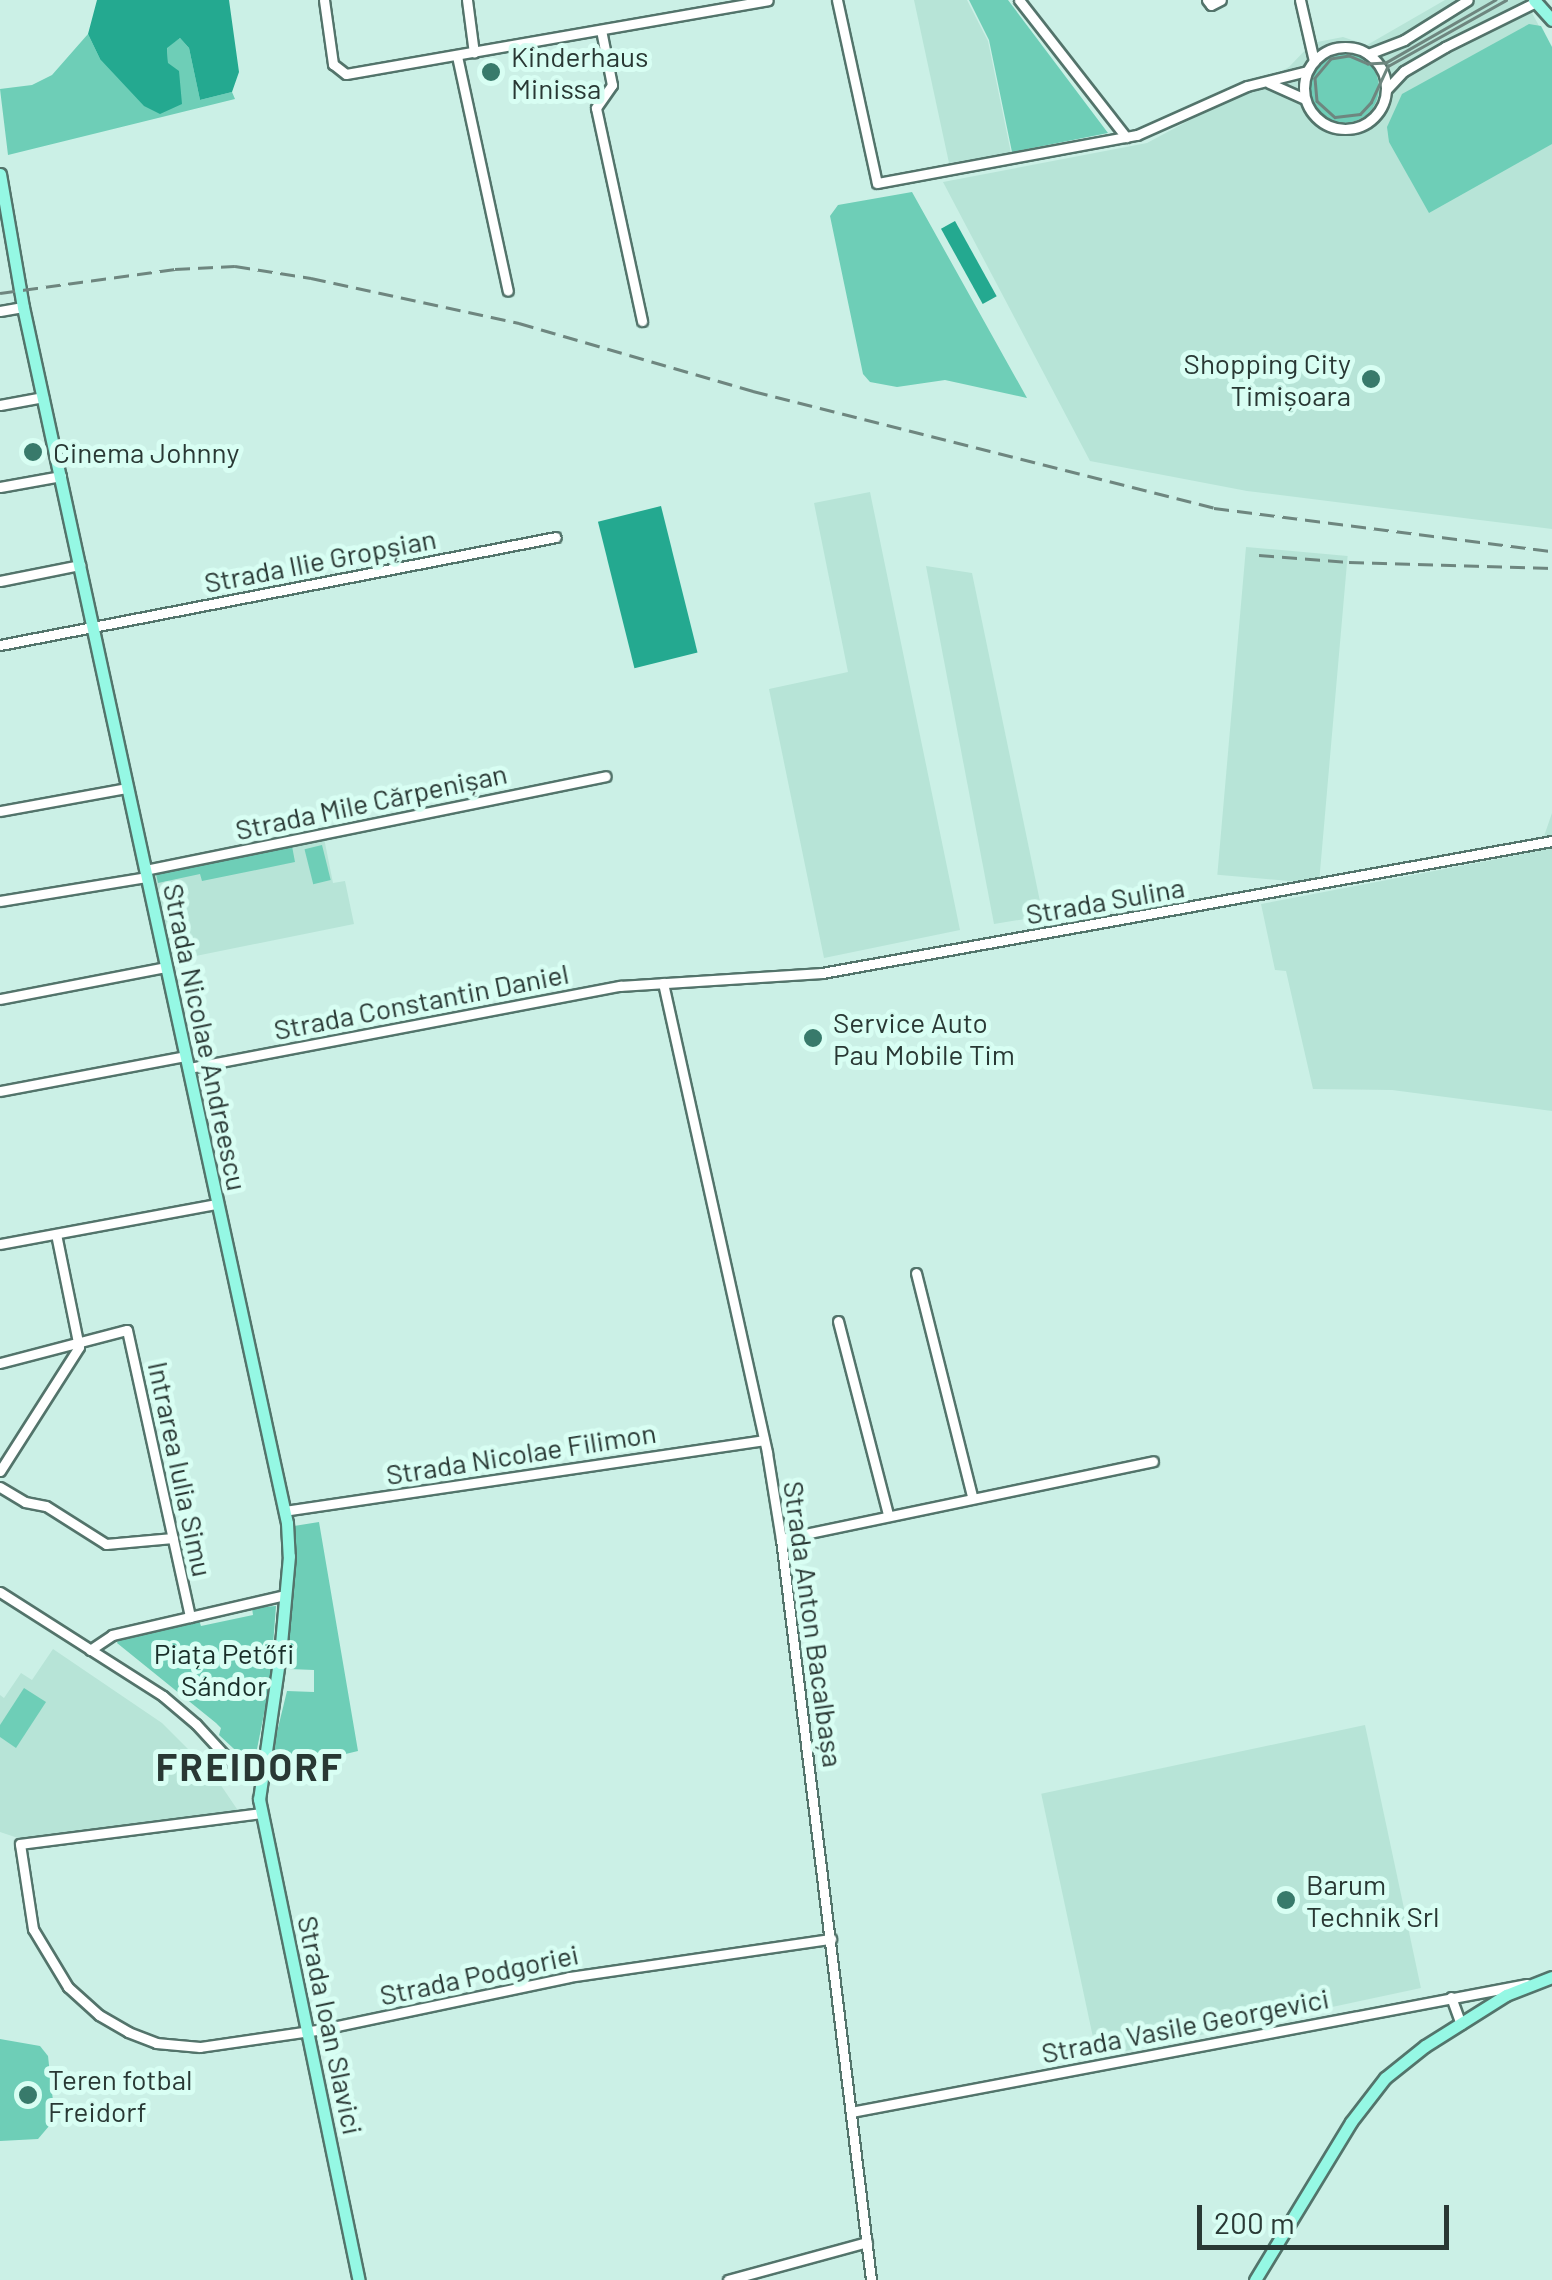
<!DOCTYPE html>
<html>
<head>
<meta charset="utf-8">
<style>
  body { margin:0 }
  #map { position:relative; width:1552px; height:2280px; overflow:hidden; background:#cbf0e6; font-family:Barlow,sans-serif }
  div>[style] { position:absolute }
  .built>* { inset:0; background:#b7e4d7; transform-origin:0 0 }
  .green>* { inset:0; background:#6eceb7; transform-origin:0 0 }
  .round { border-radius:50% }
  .water>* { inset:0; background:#24a990; transform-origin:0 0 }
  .roads { filter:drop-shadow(2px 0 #53746b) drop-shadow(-2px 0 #53746b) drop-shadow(0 2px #53746b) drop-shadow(0 -2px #53746b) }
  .minor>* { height:9px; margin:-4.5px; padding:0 4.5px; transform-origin:4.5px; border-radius:4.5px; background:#fff }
  .minor>.ring { margin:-4.5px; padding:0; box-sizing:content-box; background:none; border:9px solid #fff; border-radius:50% }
  .major>* { height:11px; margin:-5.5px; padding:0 5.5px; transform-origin:5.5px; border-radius:5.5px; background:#95f8e4 }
  .tram>* { height:2.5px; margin:-1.25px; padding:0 1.25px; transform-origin:1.25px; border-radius:1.25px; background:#6e867f }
  .rail>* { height:2.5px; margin-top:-1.25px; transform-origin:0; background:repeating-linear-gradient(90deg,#6e867f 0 15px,transparent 0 23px) }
  .dots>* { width:28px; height:28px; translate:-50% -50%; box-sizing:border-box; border:5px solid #d8fef3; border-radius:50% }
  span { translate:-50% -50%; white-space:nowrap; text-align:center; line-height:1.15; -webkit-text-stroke:10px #d8fef3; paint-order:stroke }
  .poi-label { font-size:28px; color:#293834 }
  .left { translate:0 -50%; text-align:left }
  .right { translate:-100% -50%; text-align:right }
  .street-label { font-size:28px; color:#293834 }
  .park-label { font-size:28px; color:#192e29 }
  .district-label { font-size:38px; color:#293834; font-weight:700; letter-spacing:2.5px }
  .scale { position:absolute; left:1197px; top:2205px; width:252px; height:45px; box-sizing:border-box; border:5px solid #293834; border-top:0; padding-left:12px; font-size:30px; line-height:35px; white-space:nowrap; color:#293834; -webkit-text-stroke:8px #d8fef3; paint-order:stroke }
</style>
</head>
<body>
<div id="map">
  <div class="built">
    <div style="clip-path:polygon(914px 0,967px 0,988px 41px,1011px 153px,949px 163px)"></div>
    <div style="clip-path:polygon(1445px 0,1525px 0,1552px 50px,1552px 529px,1247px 491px,1090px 461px,943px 182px,1147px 143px,1289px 67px,1312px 43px,1343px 37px,1367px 45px)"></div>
    <div style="clip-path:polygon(870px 492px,960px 930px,824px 958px,769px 689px,848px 672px,814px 503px)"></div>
    <div style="left:1246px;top:547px;width:102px;height:329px;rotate:5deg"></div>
    <div style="clip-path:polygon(926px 566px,972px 573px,1043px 916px,994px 924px)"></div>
    <div style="clip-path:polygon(1552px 813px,1552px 1111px,1392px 1090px,1313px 1089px,1286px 971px,1275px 970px,1261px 904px,1539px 851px)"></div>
    <div style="clip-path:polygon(324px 838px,333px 883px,345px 881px,354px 924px,171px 961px,152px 874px)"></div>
    <div style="clip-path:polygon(53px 1649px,162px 1723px,214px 1775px,239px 1812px,24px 1840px,0 1832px,0 1695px,4px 1698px,21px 1673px,32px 1680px)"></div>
    <div style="left:1365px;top:1725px;width:269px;height:331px;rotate:78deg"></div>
  </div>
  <div class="green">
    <div style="clip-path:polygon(969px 0,1008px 0,1108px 133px,1012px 152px,989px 40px)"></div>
    <div style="clip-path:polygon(1529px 24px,1541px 26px,1552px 47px,1552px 144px,1429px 213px,1389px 142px,1387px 127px,1402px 94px)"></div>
    <div style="clip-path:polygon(88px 34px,100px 59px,168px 63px,167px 47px,180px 38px,189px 48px,200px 100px,232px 92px,235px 99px,8px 155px,0 89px,32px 85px,52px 75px)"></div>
    <div class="round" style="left:1309px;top:53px;width:70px;height:70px"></div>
    <div style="clip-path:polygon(912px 192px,1027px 398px,945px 380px,897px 387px,870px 382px,863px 374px,830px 216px,838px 205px)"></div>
    <div style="left:322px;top:845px;width:36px;height:18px;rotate:76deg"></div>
    <div style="clip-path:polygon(292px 846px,295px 862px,202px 881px,200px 874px,158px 883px,156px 874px)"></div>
    <div style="clip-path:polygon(319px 1522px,358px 1751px,267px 1773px,287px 1691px,314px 1692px,314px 1670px,289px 1669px,283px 1661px,295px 1571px,294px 1526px)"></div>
    <div style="clip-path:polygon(276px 1606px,270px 1684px,256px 1754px,247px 1761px,219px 1735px,221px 1728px,216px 1723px,117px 1643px,119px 1638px,199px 1620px,201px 1626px,253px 1615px,252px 1608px)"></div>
    <div style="clip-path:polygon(24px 1688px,46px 1702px,16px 1748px,0 1737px,0 1725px)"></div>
    <div style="clip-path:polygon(0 2039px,40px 2046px,48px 2056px,55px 2119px,38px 2139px,0 2141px)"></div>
  </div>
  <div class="water">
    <div style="clip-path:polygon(97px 0,229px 0,239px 72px,232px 92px,200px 100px,189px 48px,180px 38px,167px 48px,168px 63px,179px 71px,182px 104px,160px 114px,144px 106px,100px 59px,88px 34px)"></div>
    <div style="left:955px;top:221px;width:86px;height:16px;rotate:61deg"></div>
    <div style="left:661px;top:506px;width:151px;height:65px;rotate:76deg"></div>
  </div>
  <div class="roads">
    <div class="minor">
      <div style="left:324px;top:0;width:65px;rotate:82deg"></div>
      <div style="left:333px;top:64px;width:16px;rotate:38deg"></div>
      <div style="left:346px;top:74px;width:428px;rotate:-9.9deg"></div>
      <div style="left:467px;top:0;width:53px;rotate:82.5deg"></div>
      <div style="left:837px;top:0;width:187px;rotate:77.7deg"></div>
      <div style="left:877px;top:183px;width:264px;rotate:-10.5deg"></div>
      <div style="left:1137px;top:135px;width:120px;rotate:-24deg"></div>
      <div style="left:1247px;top:86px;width:62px;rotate:-14deg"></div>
      <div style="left:1019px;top:0;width:174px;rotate:52deg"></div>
      <div style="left:1207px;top:0;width:6px;rotate:51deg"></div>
      <div style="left:1211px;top:5px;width:11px;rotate:-27deg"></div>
      <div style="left:1300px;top:0;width:63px;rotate:77.1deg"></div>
      <div style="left:601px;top:30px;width:56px;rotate:78.7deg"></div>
      <div style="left:612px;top:85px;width:28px;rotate:125deg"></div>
      <div style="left:596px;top:108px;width:218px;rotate:77.8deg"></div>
      <div class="ring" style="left:1304px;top:47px;width:73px;height:73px"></div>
      <div style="left:1368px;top:54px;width:39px;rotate:-21deg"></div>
      <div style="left:1404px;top:40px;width:75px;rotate:-32deg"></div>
      <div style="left:457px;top:56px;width:240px;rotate:77.8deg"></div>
      <div style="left:1269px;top:83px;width:39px;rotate:24deg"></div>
      <div style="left:1386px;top:90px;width:26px;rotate:-47deg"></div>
      <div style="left:1404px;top:71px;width:48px;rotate:-30.3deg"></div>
      <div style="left:1445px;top:47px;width:102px;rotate:-26.3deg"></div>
      <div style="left:0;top:311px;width:23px;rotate:-10deg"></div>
      <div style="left:0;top:405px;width:44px;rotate:-10.5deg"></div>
      <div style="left:0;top:487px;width:62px;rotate:-10.2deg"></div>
      <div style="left:0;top:581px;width:82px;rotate:-11.3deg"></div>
      <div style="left:0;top:645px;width:566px;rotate:-10.99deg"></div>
      <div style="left:0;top:811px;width:129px;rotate:-10.3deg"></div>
      <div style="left:145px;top:870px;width:470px;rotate:-11.5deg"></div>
      <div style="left:0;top:901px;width:148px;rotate:-9.3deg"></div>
      <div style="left:663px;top:983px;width:481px;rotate:77.5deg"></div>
      <div style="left:767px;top:1453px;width:87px;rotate:80.8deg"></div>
      <div style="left:781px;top:1539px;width:746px;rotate:83.07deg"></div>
      <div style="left:0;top:999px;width:169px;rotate:-10.9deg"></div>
      <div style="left:189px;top:1068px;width:439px;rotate:-10.8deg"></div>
      <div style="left:620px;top:986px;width:202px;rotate:-3.7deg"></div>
      <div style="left:822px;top:973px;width:742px;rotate:-10.25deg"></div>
      <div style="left:0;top:1091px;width:189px;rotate:-10.7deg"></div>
      <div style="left:0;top:1244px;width:220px;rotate:-10.5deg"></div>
      <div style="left:916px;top:1273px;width:230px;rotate:75.9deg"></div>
      <div style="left:838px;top:1321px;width:200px;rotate:75.5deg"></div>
      <div style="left:0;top:1363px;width:131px;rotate:-14.6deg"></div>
      <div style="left:127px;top:1330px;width:294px;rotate:77.6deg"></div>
      <div style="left:0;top:1471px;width:147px;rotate:-57.5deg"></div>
      <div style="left:79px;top:1347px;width:115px;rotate:-101.5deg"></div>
      <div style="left:0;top:1487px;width:29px;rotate:31deg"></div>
      <div style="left:25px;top:1502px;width:21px;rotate:11deg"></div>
      <div style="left:46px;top:1506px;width:71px;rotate:32.3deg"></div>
      <div style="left:106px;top:1544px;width:67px;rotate:-5.1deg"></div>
      <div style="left:284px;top:1511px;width:485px;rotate:-8.4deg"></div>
      <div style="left:781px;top:1539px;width:380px;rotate:-11.8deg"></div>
      <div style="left:0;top:1592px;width:193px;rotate:32.5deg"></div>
      <div style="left:163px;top:1696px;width:43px;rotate:40.3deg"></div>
      <div style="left:196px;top:1724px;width:67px;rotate:47.4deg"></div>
      <div style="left:241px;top:1773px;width:19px;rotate:21deg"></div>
      <div style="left:90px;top:1650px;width:27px;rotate:-34deg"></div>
      <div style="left:112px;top:1635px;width:178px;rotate:-13deg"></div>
      <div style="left:261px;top:1813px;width:243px;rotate:172.7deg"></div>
      <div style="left:20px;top:1844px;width:86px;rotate:81.3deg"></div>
      <div style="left:33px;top:1929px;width:68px;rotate:58.9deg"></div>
      <div style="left:68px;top:1987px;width:42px;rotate:42.1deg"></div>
      <div style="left:99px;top:2015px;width:34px;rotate:30deg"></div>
      <div style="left:128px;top:2032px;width:30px;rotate:21deg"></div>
      <div style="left:156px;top:2043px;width:44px;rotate:5.2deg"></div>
      <div style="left:200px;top:2047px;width:124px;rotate:-8.3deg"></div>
      <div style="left:323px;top:2029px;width:251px;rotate:-11.9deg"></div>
      <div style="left:569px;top:1977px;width:265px;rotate:-8.3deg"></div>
      <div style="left:1451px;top:1997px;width:29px;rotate:70deg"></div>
      <div style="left:851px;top:2112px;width:688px;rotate:-10.72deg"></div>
      <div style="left:728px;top:2280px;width:144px;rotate:-15.3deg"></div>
    </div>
    <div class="major">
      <div style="left:1534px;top:0;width:27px;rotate:48deg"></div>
      <div style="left:0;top:174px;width:135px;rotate:80.2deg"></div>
      <div style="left:23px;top:307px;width:1244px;rotate:77.75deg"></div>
      <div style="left:287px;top:1523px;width:33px;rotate:87deg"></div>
      <div style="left:289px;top:1556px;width:98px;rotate:95.2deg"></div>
      <div style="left:280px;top:1654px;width:147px;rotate:98.2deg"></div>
      <div style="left:259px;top:1799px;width:491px;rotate:78.3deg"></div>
      <div style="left:1255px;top:2280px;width:185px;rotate:-58.7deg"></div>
      <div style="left:1351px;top:2122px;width:56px;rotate:-52.3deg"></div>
      <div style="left:1385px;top:2078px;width:51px;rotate:-38.7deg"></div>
      <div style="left:1425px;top:2046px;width:96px;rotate:-32.2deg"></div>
      <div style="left:1506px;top:1995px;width:49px;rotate:-21.4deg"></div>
    </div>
  </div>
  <div class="tram">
    <div style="left:1496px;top:0;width:127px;rotate:150.2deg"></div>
    <div style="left:1386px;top:63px;width:18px;rotate:177deg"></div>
    <div style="left:1368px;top:64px;width:21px;rotate:-157deg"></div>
    <div style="left:1349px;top:56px;width:18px;rotate:171deg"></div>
    <div style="left:1331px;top:59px;width:25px;rotate:130deg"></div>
    <div style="left:1315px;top:78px;width:23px;rotate:85deg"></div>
    <div style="left:1317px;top:101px;width:24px;rotate:42deg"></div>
    <div style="left:1335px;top:117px;width:25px;rotate:-7deg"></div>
    <div style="left:1360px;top:114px;width:16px;rotate:-47deg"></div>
    <div style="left:1371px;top:102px;width:40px;rotate:-65deg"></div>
    <div style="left:1388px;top:66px;width:135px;rotate:-29.2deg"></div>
  </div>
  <div class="rail">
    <div style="left:0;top:293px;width:177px;rotate:-7.8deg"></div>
    <div style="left:175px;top:269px;width:60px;rotate:-2.9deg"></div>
    <div style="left:235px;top:266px;width:77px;rotate:9deg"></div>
    <div style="left:311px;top:278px;width:213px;rotate:12.2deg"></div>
    <div style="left:519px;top:323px;width:244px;rotate:16.2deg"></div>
    <div style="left:753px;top:391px;width:476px;rotate:14.2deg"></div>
    <div style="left:1214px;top:508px;width:341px;rotate:7.3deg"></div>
    <div style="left:1259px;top:555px;width:90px;rotate:4.4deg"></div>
    <div style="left:1349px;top:562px;width:203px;rotate:1.7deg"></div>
  </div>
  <div class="dots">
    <div style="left:491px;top:72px;background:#387a6b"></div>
    <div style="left:1371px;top:379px;background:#387a6b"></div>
    <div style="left:33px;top:452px;background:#387a6b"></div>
    <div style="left:813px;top:1038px;background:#387a6b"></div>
    <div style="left:1286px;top:1900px;background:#387a6b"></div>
    <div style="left:28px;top:2095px;background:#387a6b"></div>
  </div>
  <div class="poi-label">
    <span class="left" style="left:511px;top:72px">Kinderhaus<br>Minissa</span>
    <span class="right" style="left:1351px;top:379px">Shopping City<br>Timișoara</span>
    <span class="left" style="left:53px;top:452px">Cinema Johnny</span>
    <span class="left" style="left:833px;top:1038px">Service Auto<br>Pau Mobile Tim</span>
    <span class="left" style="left:1306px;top:1900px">Barum<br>Technik Srl</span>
    <span class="left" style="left:48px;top:2095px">Teren fotbal<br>Freidorf</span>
  </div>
  <div class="street-label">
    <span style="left:320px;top:560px;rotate:-11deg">Strada Ilie Gropșian</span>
    <span style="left:371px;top:801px;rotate:-12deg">Strada Mile Cărpenișan</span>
    <span style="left:1105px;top:900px;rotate:-10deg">Strada Sulina</span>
    <span style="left:421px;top:1001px;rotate:-11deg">Strada Constantin Daniel</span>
    <span style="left:206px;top:1037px;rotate:78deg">Strada Nicolae Andreescu</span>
    <span style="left:521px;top:1453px;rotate:-9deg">Strada Nicolae Filimon</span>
    <span style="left:181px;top:1469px;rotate:78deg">Intrarea Iulia Simu</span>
    <span style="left:814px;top:1624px;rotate:82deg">Strada Anton Bacalbașa</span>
    <span style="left:479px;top:1974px;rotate:-12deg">Strada Podgoriei</span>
    <span style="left:331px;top:2025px;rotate:78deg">Strada Ioan Slavici</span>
    <span style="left:1185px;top:2025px;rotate:-11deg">Strada Vasile Georgevici</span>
  </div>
  <div class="park-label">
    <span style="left:224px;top:1669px">Piața Petőfi<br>Sándor</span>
  </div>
  <div class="district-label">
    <span style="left:250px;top:1767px">FREIDORF</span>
  </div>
  <div class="scale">200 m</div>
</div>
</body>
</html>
